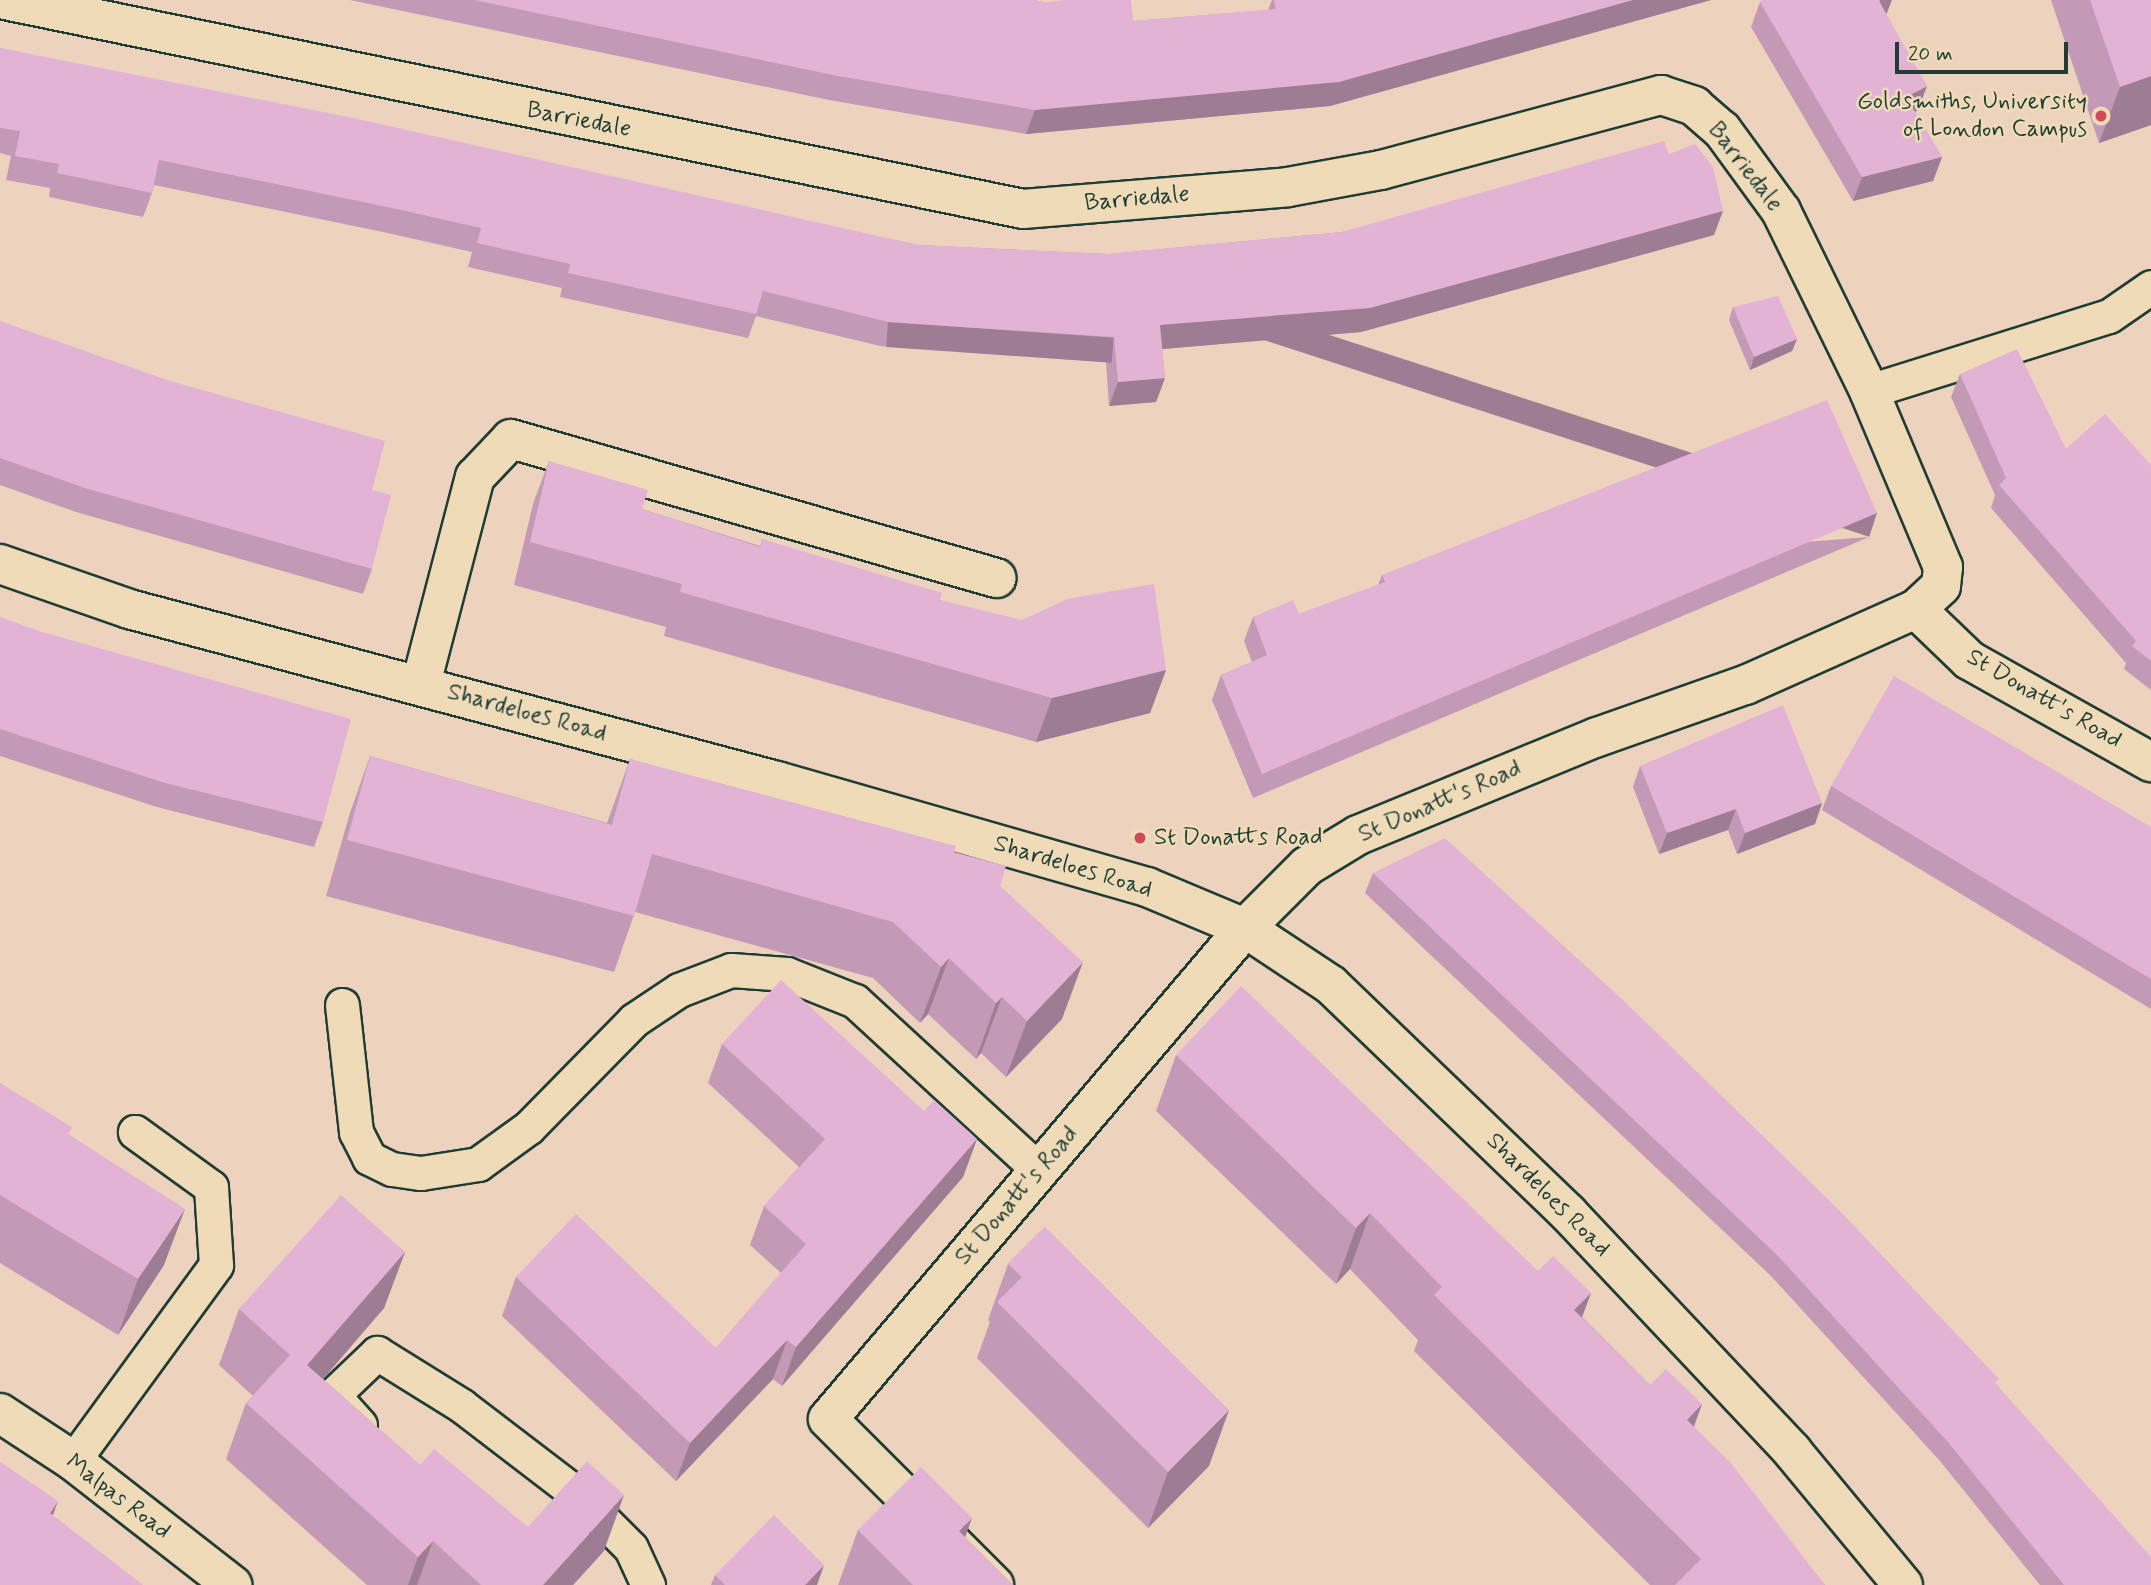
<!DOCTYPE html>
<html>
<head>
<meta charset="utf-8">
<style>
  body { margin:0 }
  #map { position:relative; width:2151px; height:1585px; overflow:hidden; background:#edd3be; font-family:Mynerve,sans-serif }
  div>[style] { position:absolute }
  .roads { filter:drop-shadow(2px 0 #1f3d34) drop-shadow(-2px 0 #1f3d34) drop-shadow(0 2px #1f3d34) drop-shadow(0 -2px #1f3d34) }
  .lane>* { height:33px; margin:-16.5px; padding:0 16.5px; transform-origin:16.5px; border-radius:16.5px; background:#f0dbb9 }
  .street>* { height:38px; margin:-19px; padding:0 19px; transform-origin:19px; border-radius:19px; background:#f0dbb9 }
  .secondary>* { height:38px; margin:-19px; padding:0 19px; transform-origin:19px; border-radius:19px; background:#f0dbb9 }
  .wall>* { inset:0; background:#c29ab6 }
  .shaded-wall>* { inset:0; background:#9e7d94; transform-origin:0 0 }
  .building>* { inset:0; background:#e2b3d4 }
  .dots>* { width:19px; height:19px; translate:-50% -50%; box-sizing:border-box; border:4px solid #f0dbb9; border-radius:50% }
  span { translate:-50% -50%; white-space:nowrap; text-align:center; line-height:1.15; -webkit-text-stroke:5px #f0dbb9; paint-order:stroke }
  .poi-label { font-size:24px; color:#1f3d34 }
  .right { translate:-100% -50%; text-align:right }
  .left { translate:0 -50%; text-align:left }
  .street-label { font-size:24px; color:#1f3d34 }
  .scale { position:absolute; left:1895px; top:42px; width:173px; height:32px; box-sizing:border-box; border:4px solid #1f3d34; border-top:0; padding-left:9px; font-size:21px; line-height:24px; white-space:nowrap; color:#1f3d34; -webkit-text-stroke:5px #f0dbb9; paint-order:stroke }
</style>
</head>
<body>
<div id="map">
  <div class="roads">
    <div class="lane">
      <div style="left:1869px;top:391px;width:251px;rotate:-17.4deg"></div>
      <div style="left:2109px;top:316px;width:51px;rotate:-34.6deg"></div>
      <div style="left:342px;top:1005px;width:128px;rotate:83.7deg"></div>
      <div style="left:356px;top:1132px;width:29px;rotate:63deg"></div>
      <div style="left:369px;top:1158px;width:25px;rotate:26deg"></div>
      <div style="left:392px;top:1169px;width:29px;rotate:8deg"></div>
      <div style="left:421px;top:1173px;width:58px;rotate:-9deg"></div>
      <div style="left:478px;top:1164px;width:62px;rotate:-35.8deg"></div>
      <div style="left:528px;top:1128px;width:151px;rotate:-45.5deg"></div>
      <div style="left:634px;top:1020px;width:54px;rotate:-33.7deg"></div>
      <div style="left:679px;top:990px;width:56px;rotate:-21deg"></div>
      <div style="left:731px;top:970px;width:56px;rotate:4.1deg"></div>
      <div style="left:787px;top:974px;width:73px;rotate:21.7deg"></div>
      <div style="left:855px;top:1001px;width:251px;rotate:42.6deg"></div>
      <div style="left:360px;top:1425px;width:40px;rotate:-132deg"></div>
      <div style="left:333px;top:1395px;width:61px;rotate:-43.7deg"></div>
      <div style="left:377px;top:1353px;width:100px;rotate:31.9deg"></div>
      <div style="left:462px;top:1406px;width:145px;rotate:37.4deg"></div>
      <div style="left:577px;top:1494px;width:76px;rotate:45deg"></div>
      <div style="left:631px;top:1548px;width:41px;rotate:65.3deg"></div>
      <div style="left:73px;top:1461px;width:243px;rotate:-53.9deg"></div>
      <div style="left:216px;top:1265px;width:78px;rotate:-93.7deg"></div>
      <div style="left:211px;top:1187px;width:94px;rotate:-144.1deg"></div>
    </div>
    <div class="street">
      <div style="left:5px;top:0;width:1039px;rotate:11.6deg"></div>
      <div style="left:1023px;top:209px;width:266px;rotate:-4.7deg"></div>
      <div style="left:1288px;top:187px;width:95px;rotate:-10.4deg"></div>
      <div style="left:1381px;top:170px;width:290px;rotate:-15deg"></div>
      <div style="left:1661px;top:95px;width:35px;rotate:18deg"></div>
      <div style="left:1694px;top:106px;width:37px;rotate:41deg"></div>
      <div style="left:1722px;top:130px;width:100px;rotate:53.9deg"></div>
      <div style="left:1781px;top:211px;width:200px;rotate:63.9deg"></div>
      <div style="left:1869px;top:391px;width:191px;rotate:67.2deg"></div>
      <div style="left:1943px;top:567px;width:19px;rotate:96deg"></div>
      <div style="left:1941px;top:586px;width:34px;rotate:137deg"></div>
      <div style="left:1916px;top:609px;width:187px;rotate:156deg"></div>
      <div style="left:1745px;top:685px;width:157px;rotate:160.6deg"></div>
      <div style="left:1597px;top:737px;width:258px;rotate:157.7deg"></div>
      <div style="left:1358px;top:835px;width:60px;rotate:148.7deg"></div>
      <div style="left:1307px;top:866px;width:88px;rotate:135deg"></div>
      <div style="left:1245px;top:928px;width:644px;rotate:130.34deg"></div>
      <div style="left:828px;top:1419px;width:235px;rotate:45deg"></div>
      <div style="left:1916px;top:609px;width:74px;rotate:43.9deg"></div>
      <div style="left:1969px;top:660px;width:209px;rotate:29.3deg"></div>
      <div style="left:421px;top:684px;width:214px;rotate:-75.4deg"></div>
      <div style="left:475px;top:477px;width:52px;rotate:-46.5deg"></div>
      <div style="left:511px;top:439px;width:505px;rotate:15.99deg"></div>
    </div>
    <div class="secondary">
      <div style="left:0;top:564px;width:137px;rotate:19.2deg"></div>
      <div style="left:129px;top:609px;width:670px;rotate:14.87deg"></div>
      <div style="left:777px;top:781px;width:385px;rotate:16deg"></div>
      <div style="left:1147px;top:887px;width:106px;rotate:22.7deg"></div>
      <div style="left:1245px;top:928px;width:103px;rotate:33.5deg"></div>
      <div style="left:1331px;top:985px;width:329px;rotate:43.9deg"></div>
      <div style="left:1568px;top:1213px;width:327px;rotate:46.7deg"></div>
      <div style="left:1792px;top:1451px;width:174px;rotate:50.4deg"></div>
      <div style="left:0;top:1413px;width:87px;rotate:33.3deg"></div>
      <div style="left:73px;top:1461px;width:202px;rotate:37.9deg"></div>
    </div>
  </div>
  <div class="wall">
    <div style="clip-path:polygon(350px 0,1034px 0,1133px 21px,1268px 10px,1272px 0,1711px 0,1330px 106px,1026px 134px,829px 100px)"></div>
    <div style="clip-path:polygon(2051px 0,2151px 0,2151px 125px,2099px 143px)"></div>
    <div style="clip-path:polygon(1760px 2px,1886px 15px,1918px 110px,1915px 112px,1942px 157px,1933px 181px,1853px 201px,1751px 27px)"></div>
    <div style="clip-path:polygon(0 48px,918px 245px,1108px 254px,1342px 232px,1669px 154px,1714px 235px,1361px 332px,1162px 349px,1165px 378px,1156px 402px,1109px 406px,1106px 362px,880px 346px,756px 316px,748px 338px,560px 297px,562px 288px,468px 267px,472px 252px,383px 232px,154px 185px,152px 193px,143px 217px,49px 197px,50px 188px,6px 180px,11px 156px,0 153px)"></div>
    <div style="clip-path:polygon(1733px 307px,1797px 339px,1792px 351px,1750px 370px,1729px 320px)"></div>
    <div style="clip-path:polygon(0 321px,372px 490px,372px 569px,363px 594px,76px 512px,0 485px)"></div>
    <div style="clip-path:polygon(1960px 374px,2066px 449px,2151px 465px,2151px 690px,2124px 669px,2126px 663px,1991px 508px,1995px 495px,1951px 397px)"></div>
    <div style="clip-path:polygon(549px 461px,642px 509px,760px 546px,762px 539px,940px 600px,1166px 670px,1150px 713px,1036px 742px,664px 636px,666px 627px,514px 585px,533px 504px)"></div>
    <div style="clip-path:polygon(1869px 537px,1253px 798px,1212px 700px,1221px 675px,1252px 662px,1244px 641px,1253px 617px,1299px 614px,1378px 585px,1382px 575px)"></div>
    <div style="clip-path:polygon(0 617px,323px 822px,314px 847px,157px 807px,0 756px)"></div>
    <div style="clip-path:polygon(370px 756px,607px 823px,630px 759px,954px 852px,1000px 886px,1062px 1019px,1006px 1077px,981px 1053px,976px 1059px,928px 1014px,920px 1023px,873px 978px,635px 912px,614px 972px,326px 896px,350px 813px)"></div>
    <div style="clip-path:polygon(1640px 766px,1822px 803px,1815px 824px,1737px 854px,1728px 830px,1659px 854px,1633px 787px)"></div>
    <div style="clip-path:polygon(1831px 786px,2151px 827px,2151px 1009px,1822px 810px)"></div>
    <div style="clip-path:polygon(1373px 873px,1997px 1385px,2151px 1585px,2040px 1585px,1940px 1461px,1771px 1276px,1365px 893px)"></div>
    <div style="clip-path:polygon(722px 1044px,924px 1111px,977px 1139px,963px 1177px,782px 1386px,773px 1379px,676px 1481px,502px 1316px,516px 1277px,716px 1348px,781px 1273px,750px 1245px,764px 1206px,799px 1167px,708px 1083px)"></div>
    <div style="clip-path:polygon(1176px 1055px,1538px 1271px,1591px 1293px,1582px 1317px,1650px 1385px,1702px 1404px,1694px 1427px,1825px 1585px,1650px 1585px,1414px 1351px,1418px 1340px,1350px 1269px,1336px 1284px,1156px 1111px)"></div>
    <div style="clip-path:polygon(0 1083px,69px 1135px,164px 1265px,118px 1335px,0 1263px)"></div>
    <div style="clip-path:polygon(1045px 1227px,1209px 1466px,1148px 1528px,977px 1358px,990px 1322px,988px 1320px,1008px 1264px)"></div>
    <div style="clip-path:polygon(405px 1252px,384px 1308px,323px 1379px,420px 1465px,528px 1527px,604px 1551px,573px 1585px,367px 1585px,226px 1459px,246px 1403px,253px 1396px,219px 1365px,239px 1309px)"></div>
    <div style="clip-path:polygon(858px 1530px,965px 1537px,1013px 1585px,838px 1585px)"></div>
    <div style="clip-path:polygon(715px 1575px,817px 1585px,711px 1585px)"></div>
  </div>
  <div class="shaded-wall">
    <div style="clip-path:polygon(1633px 0,1711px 0,1330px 106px,1026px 134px,1035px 110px)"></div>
    <div style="clip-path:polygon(1880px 0,1892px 0,1886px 15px,1879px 1px)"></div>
    <div style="clip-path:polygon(2151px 76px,2151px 125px,2099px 143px,2120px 87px)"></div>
    <div style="clip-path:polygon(1927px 86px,1918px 110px,1898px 122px,1906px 97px)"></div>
    <div style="clip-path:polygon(1942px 157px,1933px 181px,1853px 201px,1862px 177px)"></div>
    <div style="clip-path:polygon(1723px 211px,1714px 235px,1361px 332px,1151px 350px,1160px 325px)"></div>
    <div style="left:888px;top:322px;width:226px;height:25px;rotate:4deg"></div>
    <div style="clip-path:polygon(1797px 339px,1792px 351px,1750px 370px,1754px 357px)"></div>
    <div style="clip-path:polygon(1165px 378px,1156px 402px,1109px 406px,1118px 382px)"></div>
    <div style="left:1877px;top:513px;width:25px;height:668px;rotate:108deg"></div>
    <div style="clip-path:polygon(1166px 670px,1150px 713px,1036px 742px,1052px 698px)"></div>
    <div style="clip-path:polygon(1822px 803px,1815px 824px,1737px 854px,1745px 833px)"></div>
    <div style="clip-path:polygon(1736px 809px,1728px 830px,1659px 854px,1667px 833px)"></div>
    <div style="clip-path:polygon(949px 958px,928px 1014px,920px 1023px,941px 967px)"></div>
    <div style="clip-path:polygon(1083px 962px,1062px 1019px,1006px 1077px,1027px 1021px)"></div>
    <div style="clip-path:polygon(1002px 997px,981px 1053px,976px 1059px,996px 1003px)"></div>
    <div style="clip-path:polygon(977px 1139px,963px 1177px,782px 1386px,796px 1347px)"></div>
    <div style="clip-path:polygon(185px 1209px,164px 1265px,118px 1335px,138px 1279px)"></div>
    <div style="clip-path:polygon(1370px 1213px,1350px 1269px,1336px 1284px,1356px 1228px)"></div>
    <div style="clip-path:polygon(405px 1252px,384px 1308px,287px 1421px,307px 1365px)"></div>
    <div style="clip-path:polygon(1591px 1293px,1570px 1349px,1574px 1310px)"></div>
    <div style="clip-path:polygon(787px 1340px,773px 1379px,676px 1481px,690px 1443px)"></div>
    <div style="clip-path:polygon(1702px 1404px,1681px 1460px,1687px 1420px)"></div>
    <div style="clip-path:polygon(1229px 1410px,1209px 1466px,1148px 1528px,1168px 1472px)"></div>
    <div style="clip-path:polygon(624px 1495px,604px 1551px,573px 1585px,543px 1585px)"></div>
    <div style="clip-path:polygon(58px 1501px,46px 1534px,50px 1513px)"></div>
    <div style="clip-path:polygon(972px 1518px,952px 1574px,959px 1531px)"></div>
    <div style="clip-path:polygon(433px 1541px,417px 1585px,408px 1585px,418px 1557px)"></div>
    <div style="clip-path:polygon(824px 1565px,817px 1585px,805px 1585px)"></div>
  </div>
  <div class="building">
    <div style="clip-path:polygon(474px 0,1034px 0,1045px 2px,1066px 0,1131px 0,1133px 21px,1276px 9px,1274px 0,1633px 0,1339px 82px,1035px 110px,838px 76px)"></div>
    <div style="clip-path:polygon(1762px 0,1880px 0,1879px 1px,1927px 86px,1906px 97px,1942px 157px,1862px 177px,1760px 2px)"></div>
    <div style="clip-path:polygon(2090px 0,2151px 0,2151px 76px,2120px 87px)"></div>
    <div style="clip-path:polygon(0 48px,358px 119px,918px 245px,1108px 254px,1342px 232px,1664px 141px,1669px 154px,1695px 144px,1713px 167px,1723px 211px,1370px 308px,1160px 325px,1165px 378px,1118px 382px,1114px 337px,888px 322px,763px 291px,756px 314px,568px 273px,570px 264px,477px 243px,481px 228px,392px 208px,159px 160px,152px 193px,57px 173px,59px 164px,15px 156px,20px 131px,0 128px)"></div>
    <div style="clip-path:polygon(1778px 296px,1797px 339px,1754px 357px,1733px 307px)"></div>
    <div style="clip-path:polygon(0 321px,170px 381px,385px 441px,372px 490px,391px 495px,372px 569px,85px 488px,0 458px)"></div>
    <div style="clip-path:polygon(2017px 349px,2066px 449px,2105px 414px,2151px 465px,2151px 661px,2132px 646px,2136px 641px,1999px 485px,2006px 478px,1960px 374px)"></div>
    <div style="clip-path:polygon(1827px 400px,1877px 513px,1262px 774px,1221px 675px,1267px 655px,1253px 617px,1293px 600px,1299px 614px,1385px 582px,1382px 575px)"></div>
    <div style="clip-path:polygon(549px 461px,648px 490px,642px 509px,760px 547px,762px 539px,942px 593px,940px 600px,1022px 620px,1067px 599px,1154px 584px,1166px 670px,1052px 698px,680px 592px,682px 584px,530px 542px)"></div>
    <div style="clip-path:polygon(0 617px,42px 632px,351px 719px,323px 822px,165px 783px,0 729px)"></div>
    <div style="clip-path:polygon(1894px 676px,2151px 827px,2151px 979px,1831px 786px)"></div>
    <div style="clip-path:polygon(1783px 705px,1822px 803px,1745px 833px,1736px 809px,1667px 833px,1640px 766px)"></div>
    <div style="clip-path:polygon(370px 756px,612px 825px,630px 759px,956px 846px,954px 852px,1006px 866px,1000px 886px,1083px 962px,1027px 1021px,1002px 997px,996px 1003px,949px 958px,941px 967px,893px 922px,652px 854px,634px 916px,347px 840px)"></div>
    <div style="clip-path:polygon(1445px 838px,1623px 1000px,1839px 1210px,1999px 1379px,1995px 1383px,2151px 1557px,2151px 1585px,2064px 1585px,1947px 1441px,1778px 1256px,1373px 873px)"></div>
    <div style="clip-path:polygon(781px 980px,924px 1111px,934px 1100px,977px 1139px,796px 1347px,787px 1340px,690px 1443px,516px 1277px,576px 1214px,716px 1348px,806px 1244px,764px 1206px,825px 1139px,722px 1044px)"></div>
    <div style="clip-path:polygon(1241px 986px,1538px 1271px,1553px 1256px,1591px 1293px,1574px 1310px,1650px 1385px,1666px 1369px,1702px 1404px,1687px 1420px,1730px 1462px,1825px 1585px,1675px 1585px,1701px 1559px,1434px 1295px,1442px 1287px,1370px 1213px,1356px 1228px,1176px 1055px)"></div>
    <div style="clip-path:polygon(0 1083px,72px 1127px,68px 1134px,185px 1209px,138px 1279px,0 1195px)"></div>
    <div style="clip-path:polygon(341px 1195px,405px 1252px,307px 1365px,420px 1465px,434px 1449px,528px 1527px,587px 1461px,624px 1495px,543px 1585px,481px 1585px,433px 1541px,418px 1557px,246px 1403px,290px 1355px,239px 1309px)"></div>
    <div style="clip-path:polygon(1045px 1227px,1229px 1410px,1168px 1472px,997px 1302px,1022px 1277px,1008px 1264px)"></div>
    <div style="clip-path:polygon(0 1462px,58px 1501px,50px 1513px,143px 1585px,0 1585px)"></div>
    <div style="clip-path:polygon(921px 1467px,972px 1518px,959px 1531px,1013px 1585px,913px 1585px,858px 1530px)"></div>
    <div style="clip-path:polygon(774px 1515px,824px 1565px,805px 1585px,725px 1585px,715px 1575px)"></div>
  </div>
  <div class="dots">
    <div style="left:2101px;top:116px;background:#d1495b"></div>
    <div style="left:1140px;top:838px;background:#d1495b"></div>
  </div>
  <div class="poi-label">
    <span class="right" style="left:2087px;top:116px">Goldsmiths, University<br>of London Campus</span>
    <span class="left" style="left:1154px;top:838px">St Donatts Road</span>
  </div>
  <div class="street-label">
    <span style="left:579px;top:120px;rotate:11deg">Barriedale</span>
    <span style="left:1745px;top:167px;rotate:52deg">Barriedale</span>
    <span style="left:1137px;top:199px;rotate:-5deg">Barriedale</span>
    <span style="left:2044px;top:699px;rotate:30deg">St Donatt's Road</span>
    <span style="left:527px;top:713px;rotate:15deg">Shardeloes Road</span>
    <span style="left:1440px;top:802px;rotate:-23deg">St Donatt's Road</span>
    <span style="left:1073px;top:867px;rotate:17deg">Shardeloes Road</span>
    <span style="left:1548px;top:1195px;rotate:45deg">Shardeloes Road</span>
    <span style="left:1017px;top:1196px;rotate:-49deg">St Donatt's Road</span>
    <span style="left:118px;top:1497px;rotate:37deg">Malpas Road</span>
  </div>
  <div class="scale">20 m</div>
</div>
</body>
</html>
